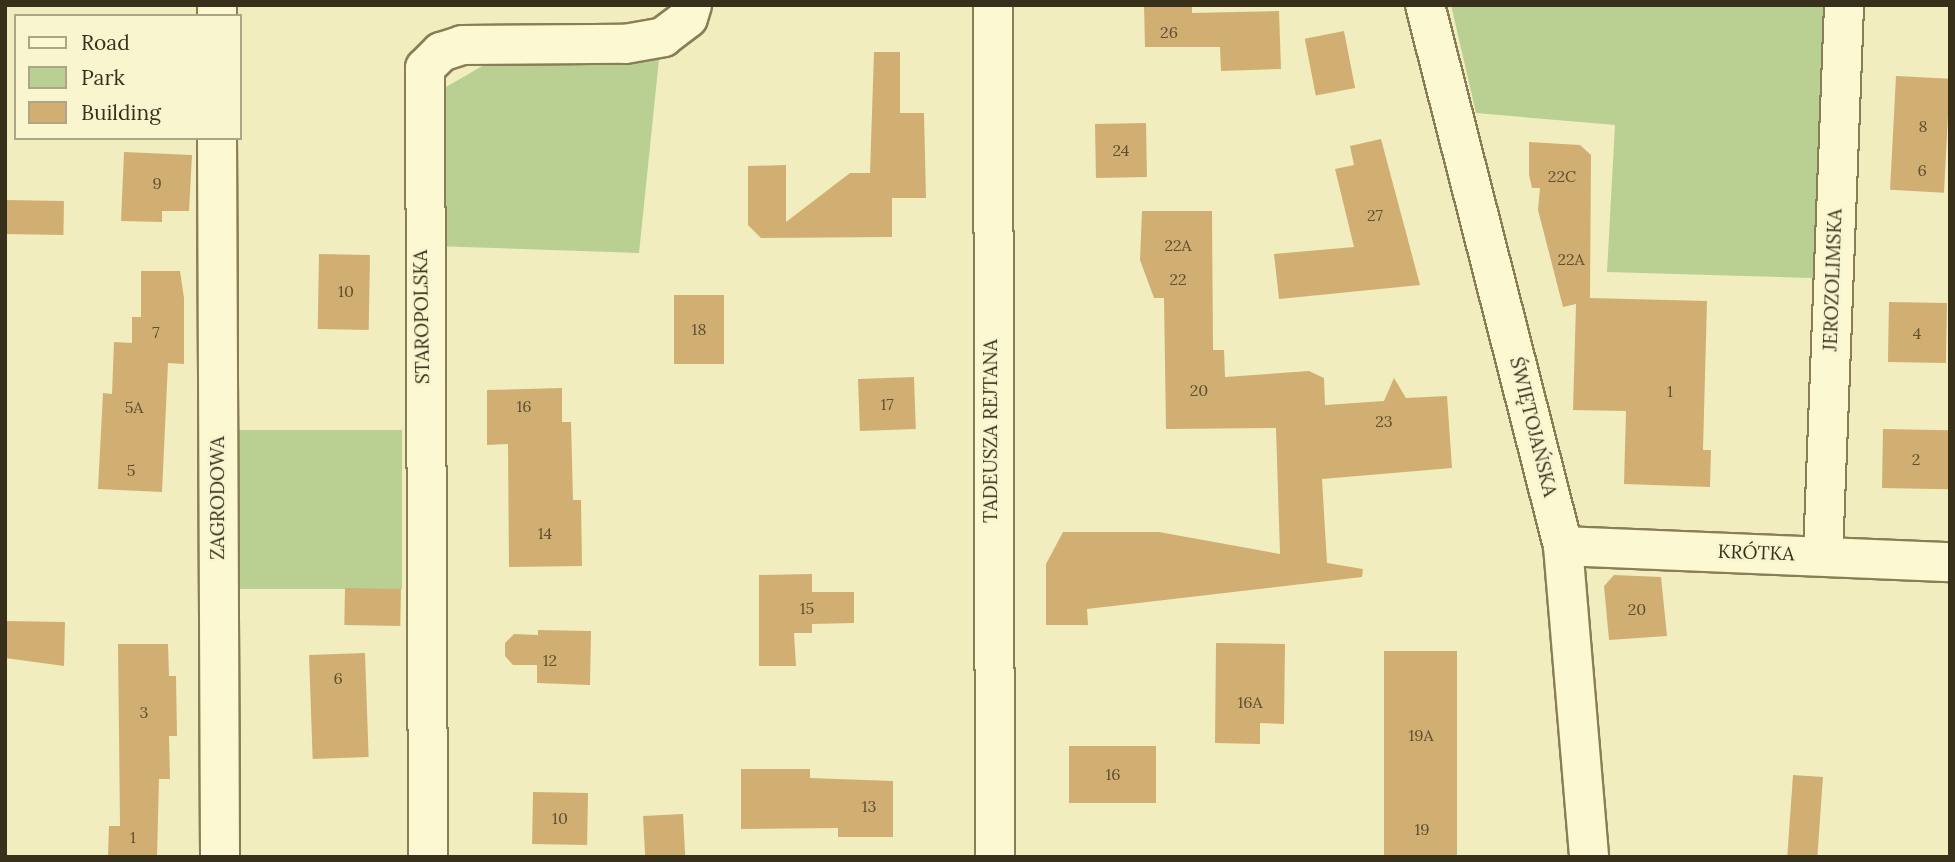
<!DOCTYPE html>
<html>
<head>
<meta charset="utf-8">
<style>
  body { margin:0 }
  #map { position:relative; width:1955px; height:862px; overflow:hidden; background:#f1edbf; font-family:Lora,serif }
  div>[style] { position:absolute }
  .green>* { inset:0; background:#bacf92; transform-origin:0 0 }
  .building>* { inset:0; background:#d1af72; transform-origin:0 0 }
  .roads { filter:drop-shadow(2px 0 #8a7e56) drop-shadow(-2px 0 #8a7e56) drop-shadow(0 2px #8a7e56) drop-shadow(0 -2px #8a7e56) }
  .minor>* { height:38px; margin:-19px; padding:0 19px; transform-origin:19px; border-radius:19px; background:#fbf8d2 }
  span { translate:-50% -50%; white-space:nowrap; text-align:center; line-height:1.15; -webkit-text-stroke:5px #f8f5cf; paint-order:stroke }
  .number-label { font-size:16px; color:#5f5032 }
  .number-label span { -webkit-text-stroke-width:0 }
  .street-label { font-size:19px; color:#39301c }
  .frame { position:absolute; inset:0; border:7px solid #39301c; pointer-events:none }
  .legend { position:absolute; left:14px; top:14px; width:228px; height:126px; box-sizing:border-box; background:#f8f5cf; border:2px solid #aca687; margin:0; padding:9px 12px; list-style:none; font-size:21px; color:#39301c }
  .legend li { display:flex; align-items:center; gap:14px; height:35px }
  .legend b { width:35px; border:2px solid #aca687 }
</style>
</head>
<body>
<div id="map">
  <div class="green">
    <div style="clip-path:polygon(1451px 5px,1825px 5px,1814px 278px,1607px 272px,1615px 125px,1476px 113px)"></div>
    <div style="clip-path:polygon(659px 59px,639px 253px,433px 246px,438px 110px,446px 87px,491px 61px)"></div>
    <div style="left:402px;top:430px;width:159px;height:168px;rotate:90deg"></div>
  </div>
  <div class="building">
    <div style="clip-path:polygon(1144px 5px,1192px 5px,1192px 13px,1279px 11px,1281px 69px,1221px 71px,1220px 47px,1145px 47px)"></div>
    <div style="left:1344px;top:31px;width:58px;height:40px;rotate:79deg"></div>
    <div style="clip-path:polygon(874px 52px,900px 52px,900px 113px,924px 113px,926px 198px,892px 198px,892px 237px,761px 238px,748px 225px,748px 166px,786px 165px,786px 222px,850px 173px,870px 173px)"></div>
    <div style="left:1896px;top:76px;width:54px;height:114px;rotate:3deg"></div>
    <div style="left:1146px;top:123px;width:54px;height:51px;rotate:89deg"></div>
    <div style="clip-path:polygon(1381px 139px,1420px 285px,1279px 299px,1274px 254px,1354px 247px,1335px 169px,1354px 165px,1350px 146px)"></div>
    <div style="clip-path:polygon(1529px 142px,1580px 145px,1591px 155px,1590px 298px,1707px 301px,1703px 450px,1711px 450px,1710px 487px,1624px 484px,1626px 411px,1573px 410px,1576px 304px,1563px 307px,1538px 210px,1540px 188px,1532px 188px,1529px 175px)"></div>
    <div style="clip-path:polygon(124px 152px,192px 155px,189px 211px,162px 211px,162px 222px,121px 221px)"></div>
    <div style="left:5px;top:200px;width:59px;height:34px;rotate:1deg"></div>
    <div style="clip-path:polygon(1142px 211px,1212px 211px,1213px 350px,1224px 350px,1225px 377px,1309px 371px,1324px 378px,1325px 405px,1384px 401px,1394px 378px,1406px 398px,1447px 396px,1452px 468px,1322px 479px,1327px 563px,1363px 569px,1362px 577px,1087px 609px,1088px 625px,1046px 625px,1046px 564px,1063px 532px,1159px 532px,1280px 554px,1276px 428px,1166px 429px,1164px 298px,1154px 298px,1140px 260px)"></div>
    <div style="left:319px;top:254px;width:51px;height:75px;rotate:1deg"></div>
    <div style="clip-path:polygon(141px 271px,180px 271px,184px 298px,184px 364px,168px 363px,162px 492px,98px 489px,103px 393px,112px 394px,114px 342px,132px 343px,132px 317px,141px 317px)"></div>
    <div style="left:674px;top:295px;width:50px;height:69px"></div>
    <div style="left:1889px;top:302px;width:58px;height:60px;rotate:1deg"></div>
    <div style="left:914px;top:377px;width:52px;height:56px;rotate:88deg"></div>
    <div style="clip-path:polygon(562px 388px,562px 422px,571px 422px,573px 500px,581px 500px,582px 566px,509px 567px,508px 444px,487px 445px,487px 390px)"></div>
    <div style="left:1883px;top:429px;width:66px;height:59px;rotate:1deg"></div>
    <div style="clip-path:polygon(812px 574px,812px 592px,854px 592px,854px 623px,812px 624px,812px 633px,794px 633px,796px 666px,759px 666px,759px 575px)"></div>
    <div style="clip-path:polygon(1614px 575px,1661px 577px,1667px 636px,1609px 640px,1604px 586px)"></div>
    <div style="left:345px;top:588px;width:56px;height:37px;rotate:1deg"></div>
    <div style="clip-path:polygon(5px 621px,65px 622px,64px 666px,5px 658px)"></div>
    <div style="clip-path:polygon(538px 630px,591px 631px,590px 685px,537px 683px,537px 665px,513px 665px,505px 656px,505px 643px,514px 634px,538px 635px)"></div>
    <div style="clip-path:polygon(1216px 643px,1285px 644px,1284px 724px,1260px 723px,1260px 744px,1215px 743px)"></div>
    <div style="clip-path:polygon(118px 644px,168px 644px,169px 676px,176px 676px,177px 736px,169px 736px,170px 779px,159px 779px,157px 857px,108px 857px,109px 826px,120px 826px)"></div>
    <div style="left:1384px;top:651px;width:73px;height:204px"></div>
    <div style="left:365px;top:653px;width:104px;height:56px;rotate:88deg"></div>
    <div style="left:1156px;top:746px;width:57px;height:87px;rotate:90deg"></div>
    <div style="clip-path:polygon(741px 769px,810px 769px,810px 778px,893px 781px,893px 837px,838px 837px,838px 828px,741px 829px)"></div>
    <div style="left:1793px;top:775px;width:30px;height:82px;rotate:4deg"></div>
    <div style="left:533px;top:792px;width:55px;height:52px;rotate:1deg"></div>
    <div style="left:683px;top:814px;width:43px;height:40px;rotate:87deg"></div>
  </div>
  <div class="roads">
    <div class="minor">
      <div style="left:217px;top:5px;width:11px;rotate:90deg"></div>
      <div style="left:993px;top:5px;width:852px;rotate:89.87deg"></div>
      <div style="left:1425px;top:5px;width:558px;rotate:75.69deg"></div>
      <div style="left:1563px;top:546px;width:312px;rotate:85.2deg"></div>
      <div style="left:217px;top:138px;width:719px;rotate:89.76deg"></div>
      <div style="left:1563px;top:546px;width:387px;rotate:2.4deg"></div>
      <div style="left:1823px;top:555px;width:550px;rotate:-87.81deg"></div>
      <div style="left:428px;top:857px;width:789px;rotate:-90.22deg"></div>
      <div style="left:425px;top:68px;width:23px;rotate:-45deg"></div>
      <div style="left:441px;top:52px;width:22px;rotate:-18deg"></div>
      <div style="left:462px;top:45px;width:163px;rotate:-0.4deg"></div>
      <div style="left:625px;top:44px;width:39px;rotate:-10deg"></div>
      <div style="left:663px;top:37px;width:31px;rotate:-37deg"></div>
      <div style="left:688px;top:18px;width:14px;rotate:-73deg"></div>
    </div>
  </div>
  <div class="number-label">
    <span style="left:1169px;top:32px">26</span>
    <span style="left:1923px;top:126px">8</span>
    <span style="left:1121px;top:150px">24</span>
    <span style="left:1922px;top:170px">6</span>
    <span style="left:1562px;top:176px">22C</span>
    <span style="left:157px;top:183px">9</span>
    <span style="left:1375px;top:215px">27</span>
    <span style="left:1178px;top:245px">22A</span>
    <span style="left:1571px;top:259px">22A</span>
    <span style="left:1178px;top:279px">22</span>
    <span style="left:346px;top:291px">10</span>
    <span style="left:699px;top:329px">18</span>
    <span style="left:156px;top:332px">7</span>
    <span style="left:1917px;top:333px">4</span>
    <span style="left:1199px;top:390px">20</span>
    <span style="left:1670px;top:391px">1</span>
    <span style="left:887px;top:404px">17</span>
    <span style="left:524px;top:406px">16</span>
    <span style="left:134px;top:407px">5A</span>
    <span style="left:1384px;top:421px">23</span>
    <span style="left:1916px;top:459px">2</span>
    <span style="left:131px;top:470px">5</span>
    <span style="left:545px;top:533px">14</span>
    <span style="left:807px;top:608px">15</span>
    <span style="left:1637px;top:609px">20</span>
    <span style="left:550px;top:660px">12</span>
    <span style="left:338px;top:678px">6</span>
    <span style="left:1250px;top:702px">16A</span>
    <span style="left:144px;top:712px">3</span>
    <span style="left:1421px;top:735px">19A</span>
    <span style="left:1113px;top:774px">16</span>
    <span style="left:869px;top:806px">13</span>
    <span style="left:560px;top:818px">10</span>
    <span style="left:1422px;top:829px">19</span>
    <span style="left:133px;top:837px">1</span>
  </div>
  <div class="street-label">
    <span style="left:1833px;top:280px;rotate:-88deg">JEROZOLIMSKA</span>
    <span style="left:422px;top:317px;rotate:-91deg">STAROPOLSKA</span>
    <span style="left:1533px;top:427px;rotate:76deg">ŚWIĘTOJAŃSKA</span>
    <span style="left:991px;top:431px;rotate:-90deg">TADEUSZA REJTANA</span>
    <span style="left:218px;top:498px;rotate:-90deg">ZAGRODOWA</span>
    <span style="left:1756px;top:553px;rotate:2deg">KRÓTKA</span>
  </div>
  <div class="frame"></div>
  <ul class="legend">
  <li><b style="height:9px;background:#fbf8d2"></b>Road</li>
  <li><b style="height:19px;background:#bacf92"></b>Park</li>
  <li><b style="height:19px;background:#d1af72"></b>Building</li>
  </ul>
</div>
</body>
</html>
